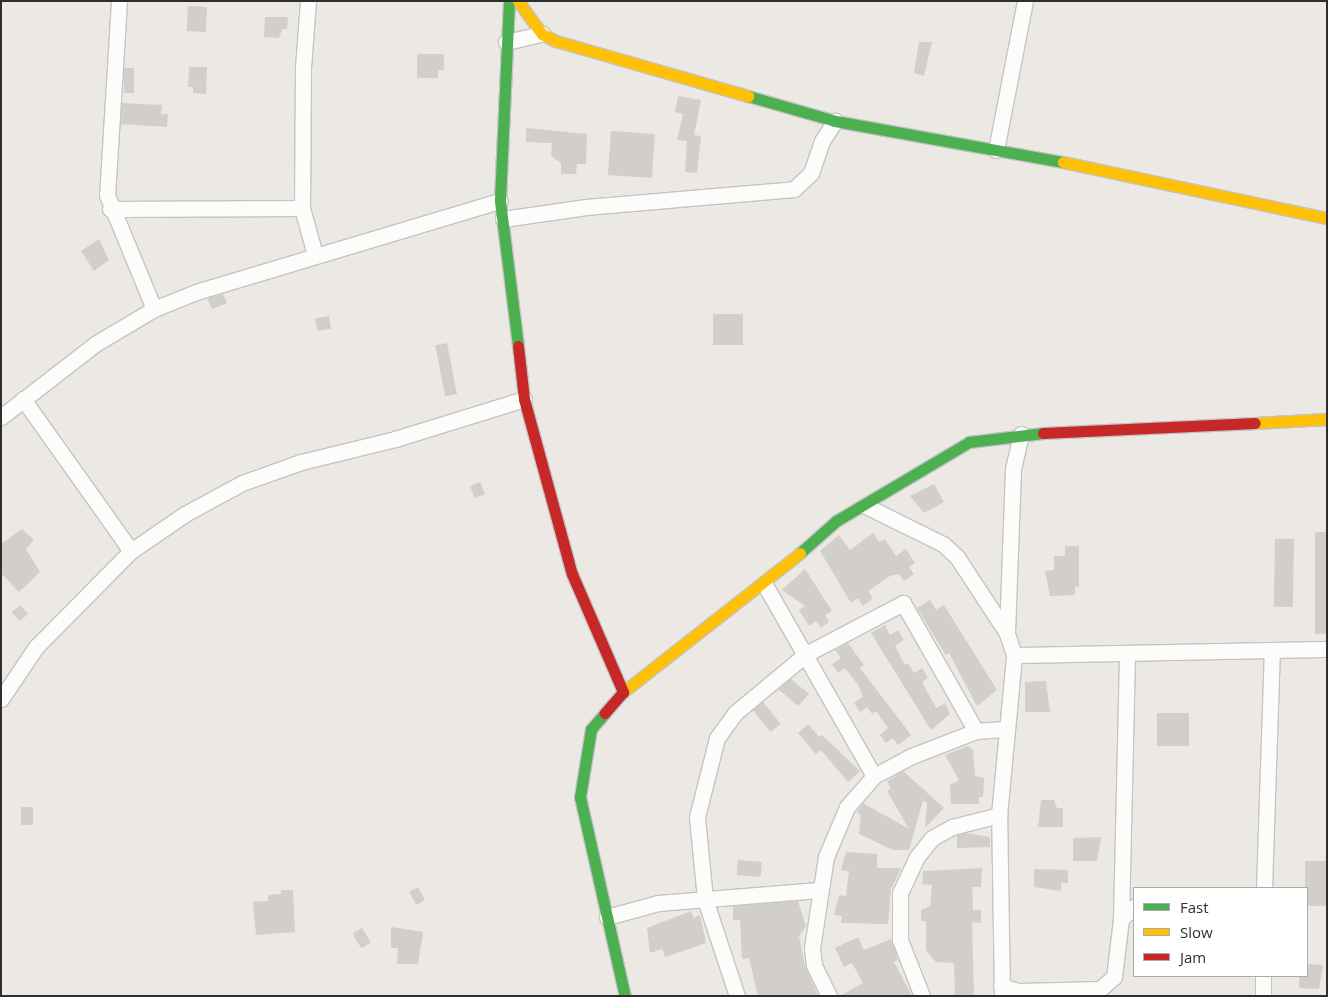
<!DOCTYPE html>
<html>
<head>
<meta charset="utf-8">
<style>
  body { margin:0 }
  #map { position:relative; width:1328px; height:997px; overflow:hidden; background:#ece8e4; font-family:"Open Sans",sans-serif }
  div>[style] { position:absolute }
  .building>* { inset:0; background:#d1cecb; transform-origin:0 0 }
  .roads { filter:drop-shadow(1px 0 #c5c4c5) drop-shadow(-1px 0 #c5c4c5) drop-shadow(0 1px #c5c4c5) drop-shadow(0 -1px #c5c4c5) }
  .street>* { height:15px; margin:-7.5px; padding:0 7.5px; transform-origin:7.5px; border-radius:7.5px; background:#fcfcfb }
  .fast>* { height:11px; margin:-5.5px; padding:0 5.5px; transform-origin:5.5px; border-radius:5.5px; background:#4caf50 }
  .slow>* { height:11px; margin:-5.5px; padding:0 5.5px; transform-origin:5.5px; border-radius:5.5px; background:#ffc107 }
  .jam>* { height:11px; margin:-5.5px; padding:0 5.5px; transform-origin:5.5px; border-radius:5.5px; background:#c62828 }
  span { translate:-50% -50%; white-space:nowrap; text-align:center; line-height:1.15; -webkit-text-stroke:4.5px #fff; paint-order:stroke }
  .frame { position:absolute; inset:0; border:2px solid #2e2e2e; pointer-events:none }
  .legend { position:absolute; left:1133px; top:887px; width:175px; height:90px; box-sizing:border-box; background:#fff; border:1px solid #ababab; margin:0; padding:6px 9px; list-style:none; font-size:15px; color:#2e2e2e }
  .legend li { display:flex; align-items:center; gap:10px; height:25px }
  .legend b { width:25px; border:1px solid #ababab }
</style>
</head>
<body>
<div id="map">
  <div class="building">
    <div style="left:188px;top:6px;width:19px;height:25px;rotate:3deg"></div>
    <div style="clip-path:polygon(265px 17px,288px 17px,287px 29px,282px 29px,279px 38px,264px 37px)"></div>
    <div style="clip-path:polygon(919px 42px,932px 42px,924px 76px,914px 73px)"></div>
    <div style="clip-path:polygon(417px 54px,444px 54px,444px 70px,438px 70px,438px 78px,417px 78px)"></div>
    <div style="clip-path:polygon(189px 67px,207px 67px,206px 94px,193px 93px,193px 87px,188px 87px)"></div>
    <div style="left:124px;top:68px;width:10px;height:25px"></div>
    <div style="clip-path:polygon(678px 96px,701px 100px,694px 135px,701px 136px,697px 173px,685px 172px,687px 141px,677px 140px,683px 114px,675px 112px)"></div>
    <div style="clip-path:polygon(122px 103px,162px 105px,161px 114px,168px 114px,167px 127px,121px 124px)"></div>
    <div style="clip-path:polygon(526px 128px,587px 134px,586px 164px,577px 164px,576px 174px,561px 174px,561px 163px,551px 156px,552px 143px,526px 142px)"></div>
    <div style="left:611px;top:131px;width:44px;height:44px;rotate:4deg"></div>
    <div style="clip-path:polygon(99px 239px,109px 260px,94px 271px,81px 251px)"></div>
    <div style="clip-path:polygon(223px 294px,227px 303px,212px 309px,207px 298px)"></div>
    <div style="left:743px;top:314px;width:31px;height:30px;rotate:90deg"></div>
    <div style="left:329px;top:316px;width:13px;height:14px;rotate:81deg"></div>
    <div style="left:447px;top:343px;width:52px;height:12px;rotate:79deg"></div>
    <div style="left:480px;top:482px;width:13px;height:11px;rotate:67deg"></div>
    <div style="clip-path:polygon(934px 484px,944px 502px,924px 513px,910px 496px)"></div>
    <div style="clip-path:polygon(22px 529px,34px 540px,26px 549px,40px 572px,19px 592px,1px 573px,1px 544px)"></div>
    <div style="left:1315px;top:532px;width:12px;height:102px"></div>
    <div style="clip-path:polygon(873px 533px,879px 542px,885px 539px,896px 556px,906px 549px,915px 563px,909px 567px,914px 574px,904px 581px,899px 574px,890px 576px,868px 591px,873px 598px,863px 606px,858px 598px,851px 603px,820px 551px,839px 535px,850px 550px)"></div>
    <div style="left:1294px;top:539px;width:68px;height:19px;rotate:91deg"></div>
    <div style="clip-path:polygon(1065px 546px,1079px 546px,1079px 587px,1075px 586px,1075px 595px,1050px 596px,1045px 571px,1054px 570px,1054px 556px,1065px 556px)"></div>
    <div style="clip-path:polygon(805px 569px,832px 611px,825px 615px,829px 622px,821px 628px,816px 621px,809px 626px,799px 610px,805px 606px,782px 590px)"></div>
    <div style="clip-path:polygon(930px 600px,936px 610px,944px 605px,997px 690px,977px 706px,949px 653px,946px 655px,917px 608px)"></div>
    <div style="left:20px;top:605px;width:12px;height:11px;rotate:48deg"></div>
    <div style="clip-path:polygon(885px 625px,890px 635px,898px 630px,904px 640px,895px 646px,905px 665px,908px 663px,914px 673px,922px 668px,928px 678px,922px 682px,936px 708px,945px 703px,950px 714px,931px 730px,871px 633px)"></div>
    <div style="clip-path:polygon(848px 643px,864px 665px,860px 668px,911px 735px,898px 745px,893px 738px,886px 743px,880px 735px,888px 728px,876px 711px,872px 714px,867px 707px,860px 712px,854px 703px,863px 697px,859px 686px,845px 668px,838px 673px,832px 664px,841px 658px,835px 650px)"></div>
    <div style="clip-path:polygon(791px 679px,809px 694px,798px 706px,778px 689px)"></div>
    <div style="clip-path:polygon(1046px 681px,1050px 712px,1025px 712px,1025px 682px)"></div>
    <div style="left:763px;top:702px;width:28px;height:13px;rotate:51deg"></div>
    <div style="left:1189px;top:713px;width:33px;height:32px;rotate:90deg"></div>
    <div style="clip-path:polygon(808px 724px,819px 737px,822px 735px,860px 771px,848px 782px,821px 750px,816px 754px,798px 733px)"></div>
    <div style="clip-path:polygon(968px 746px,973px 750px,975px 776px,984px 778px,983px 797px,979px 797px,979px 804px,951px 804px,950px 785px,959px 780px,945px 755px)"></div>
    <div style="clip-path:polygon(903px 771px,944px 808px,925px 828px,927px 802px,923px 801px,909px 850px,893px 850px,859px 834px,861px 815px,857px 813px,863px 803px,909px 829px,887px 791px,891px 789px,887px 781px)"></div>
    <div style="clip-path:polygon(1041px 800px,1054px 800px,1057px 808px,1063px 808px,1063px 827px,1038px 827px)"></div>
    <div style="left:21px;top:807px;width:12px;height:18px"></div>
    <div style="clip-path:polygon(966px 833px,990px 837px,990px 847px,957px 848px,957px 835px)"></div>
    <div style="clip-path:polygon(1101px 837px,1097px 861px,1073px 861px,1073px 838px)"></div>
    <div style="clip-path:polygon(846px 852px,877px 854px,877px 868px,901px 868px,891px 889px,888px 924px,841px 923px,842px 916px,834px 915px,839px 895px,846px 896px,849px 871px,841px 870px)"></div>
    <div style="left:738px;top:860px;width:24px;height:15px;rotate:5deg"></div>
    <div style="left:1327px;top:861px;width:45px;height:22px;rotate:90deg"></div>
    <div style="clip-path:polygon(982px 868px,981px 887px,972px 887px,973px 910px,981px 910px,981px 923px,972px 922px,974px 996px,955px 996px,954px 963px,936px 962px,926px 950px,926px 921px,921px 921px,921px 910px,930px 906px,932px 885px,922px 884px,923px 871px)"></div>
    <div style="clip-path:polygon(1034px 869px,1068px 870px,1068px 883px,1061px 883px,1061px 891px,1034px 887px)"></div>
    <div style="left:418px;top:887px;width:15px;height:10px;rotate:62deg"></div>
    <div style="clip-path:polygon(281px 890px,293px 890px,295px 932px,256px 935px,253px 902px,268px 901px,268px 895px,281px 894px)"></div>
    <div style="clip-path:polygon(798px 901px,806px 926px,799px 936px,805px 966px,818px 996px,758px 996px,749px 958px,742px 959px,740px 920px,733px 920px,733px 906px)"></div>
    <div style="clip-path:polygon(691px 911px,694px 918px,700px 915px,706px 943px,665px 957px,662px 949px,650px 953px,647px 928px)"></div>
    <div style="clip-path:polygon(391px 927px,423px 932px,418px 964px,397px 964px,398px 948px,391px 948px)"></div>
    <div style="left:362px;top:928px;width:17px;height:11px;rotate:59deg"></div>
    <div style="clip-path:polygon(858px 937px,864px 950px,891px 939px,898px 960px,894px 962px,912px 996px,840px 996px,863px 983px,852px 963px,844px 967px,835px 948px)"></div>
    <div style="clip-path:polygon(1309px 964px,1323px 965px,1319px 989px,1299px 988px,1299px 976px,1307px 976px)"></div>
  </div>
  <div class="roads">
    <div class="street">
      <div style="left:119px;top:1px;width:194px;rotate:93.5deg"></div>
      <div style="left:107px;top:195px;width:123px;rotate:67.6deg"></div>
      <div style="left:308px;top:1px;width:67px;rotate:94.3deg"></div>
      <div style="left:303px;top:68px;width:140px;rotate:90.4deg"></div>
      <div style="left:302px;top:208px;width:49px;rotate:74.5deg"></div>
      <div style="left:506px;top:42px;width:37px;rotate:-13deg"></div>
      <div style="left:996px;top:150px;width:152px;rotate:-79deg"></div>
      <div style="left:110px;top:209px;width:192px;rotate:-0.3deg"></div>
      <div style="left:503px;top:219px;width:84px;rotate:-8.2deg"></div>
      <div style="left:586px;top:207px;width:209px;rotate:-4.9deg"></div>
      <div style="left:794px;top:189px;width:23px;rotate:-43deg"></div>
      <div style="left:811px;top:173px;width:34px;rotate:-71deg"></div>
      <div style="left:822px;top:141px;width:24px;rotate:-57deg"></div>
      <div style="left:23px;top:399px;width:186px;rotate:54.6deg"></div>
      <div style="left:1px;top:417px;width:119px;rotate:-37.8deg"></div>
      <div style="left:95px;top:344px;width:69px;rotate:-30.7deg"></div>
      <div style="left:154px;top:309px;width:45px;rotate:-22deg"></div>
      <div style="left:196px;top:292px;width:317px;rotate:-16.7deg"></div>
      <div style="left:866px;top:506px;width:86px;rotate:26.3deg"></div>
      <div style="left:943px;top:544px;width:19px;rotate:43deg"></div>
      <div style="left:957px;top:557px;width:91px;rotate:56.7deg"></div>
      <div style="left:765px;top:585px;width:220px;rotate:60.3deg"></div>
      <div style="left:1014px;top:655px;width:313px;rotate:-1.1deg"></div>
      <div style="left:1px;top:699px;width:63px;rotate:-56.1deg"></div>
      <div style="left:36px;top:647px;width:135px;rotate:-45.3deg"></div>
      <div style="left:131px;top:551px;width:65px;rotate:-34.4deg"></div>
      <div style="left:185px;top:514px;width:65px;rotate:-28.5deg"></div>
      <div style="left:242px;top:483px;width:63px;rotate:-19.6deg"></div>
      <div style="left:301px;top:462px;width:97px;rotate:-13.7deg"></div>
      <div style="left:395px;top:439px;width:135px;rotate:-17.2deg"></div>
      <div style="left:1264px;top:888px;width:238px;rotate:-88.1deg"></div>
      <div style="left:607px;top:917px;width:53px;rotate:-15.4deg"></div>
      <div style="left:658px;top:903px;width:161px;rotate:-4.6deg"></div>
      <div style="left:1121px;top:919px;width:18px;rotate:-43deg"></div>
      <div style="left:1001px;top:986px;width:19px;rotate:16deg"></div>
      <div style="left:1019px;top:991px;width:81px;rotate:-1.4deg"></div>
      <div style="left:1100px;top:989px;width:18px;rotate:-41deg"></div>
      <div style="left:1114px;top:977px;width:58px;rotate:-83.1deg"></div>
      <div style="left:1121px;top:919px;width:264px;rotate:-88.7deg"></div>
      <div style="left:737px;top:996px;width:102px;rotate:-108.3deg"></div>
      <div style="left:705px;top:899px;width:82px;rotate:-95.6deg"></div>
      <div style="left:697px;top:817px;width:81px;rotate:-75.8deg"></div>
      <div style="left:717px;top:738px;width:31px;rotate:-54deg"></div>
      <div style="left:735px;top:713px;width:92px;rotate:-39.7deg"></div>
      <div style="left:806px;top:654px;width:110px;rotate:-27.7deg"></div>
      <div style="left:903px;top:603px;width:147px;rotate:60.3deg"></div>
      <div style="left:829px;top:996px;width:34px;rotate:-116deg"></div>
      <div style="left:814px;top:965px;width:17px;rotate:-97deg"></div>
      <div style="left:812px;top:948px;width:92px;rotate:-81.3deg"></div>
      <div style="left:826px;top:857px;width:54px;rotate:-67.2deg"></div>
      <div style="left:847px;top:807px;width:41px;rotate:-48.9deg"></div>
      <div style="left:874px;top:776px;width:40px;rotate:-28deg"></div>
      <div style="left:909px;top:757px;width:72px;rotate:-21.2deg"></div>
      <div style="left:976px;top:731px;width:31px;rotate:-4deg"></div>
      <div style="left:922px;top:996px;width:60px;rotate:-111.4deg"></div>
      <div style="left:900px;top:940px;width:47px;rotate:-90deg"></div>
      <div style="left:900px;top:893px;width:38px;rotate:-65deg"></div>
      <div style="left:916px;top:858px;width:26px;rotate:-51deg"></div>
      <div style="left:932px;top:838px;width:23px;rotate:-29deg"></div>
      <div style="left:952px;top:827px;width:49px;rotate:-14.3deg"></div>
      <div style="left:1002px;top:996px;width:181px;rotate:-90.9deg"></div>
      <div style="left:999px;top:815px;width:161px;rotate:-84.6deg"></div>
      <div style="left:1014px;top:655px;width:23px;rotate:-108deg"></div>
      <div style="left:1007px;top:633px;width:164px;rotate:-87.9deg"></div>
      <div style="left:1013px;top:469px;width:36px;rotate:-77deg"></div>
      <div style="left:1263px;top:996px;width:20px;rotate:-90deg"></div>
    </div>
    <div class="fast">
      <div style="left:509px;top:1px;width:200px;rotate:92.6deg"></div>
      <div style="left:500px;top:201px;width:146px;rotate:82.9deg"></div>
      <div style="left:748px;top:96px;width:91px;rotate:16deg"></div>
      <div style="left:835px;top:121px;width:232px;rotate:10.2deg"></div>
      <div style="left:800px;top:553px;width:48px;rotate:-41.6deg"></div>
      <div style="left:836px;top:521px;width:155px;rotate:-30.7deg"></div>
      <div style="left:969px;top:442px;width:75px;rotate:-6.9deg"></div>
      <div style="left:605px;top:713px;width:21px;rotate:131deg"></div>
      <div style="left:591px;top:729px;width:69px;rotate:99.2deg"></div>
      <div style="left:580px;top:797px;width:204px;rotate:77.3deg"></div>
    </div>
    <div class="slow">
      <div style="left:518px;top:1px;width:41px;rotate:54deg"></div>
      <div style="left:542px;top:34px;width:16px;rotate:27deg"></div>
      <div style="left:556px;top:41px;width:200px;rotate:16deg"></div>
      <div style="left:1063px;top:162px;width:270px;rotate:12deg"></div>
      <div style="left:1255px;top:423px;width:72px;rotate:-3.2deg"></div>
      <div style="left:623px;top:692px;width:225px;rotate:-38.1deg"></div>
    </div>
    <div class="jam">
      <div style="left:518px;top:346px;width:53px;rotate:83.5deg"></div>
      <div style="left:524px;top:399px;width:181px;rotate:74.7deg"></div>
      <div style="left:572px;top:574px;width:129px;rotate:66.6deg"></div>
      <div style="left:623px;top:692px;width:28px;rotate:131deg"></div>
      <div style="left:1043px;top:433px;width:212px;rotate:-2.7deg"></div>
    </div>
  </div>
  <div class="frame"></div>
  <ul class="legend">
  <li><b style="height:6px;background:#4caf50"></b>Fast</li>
  <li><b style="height:6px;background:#ffc107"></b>Slow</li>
  <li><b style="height:6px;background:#c62828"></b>Jam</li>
  </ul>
</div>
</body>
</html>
